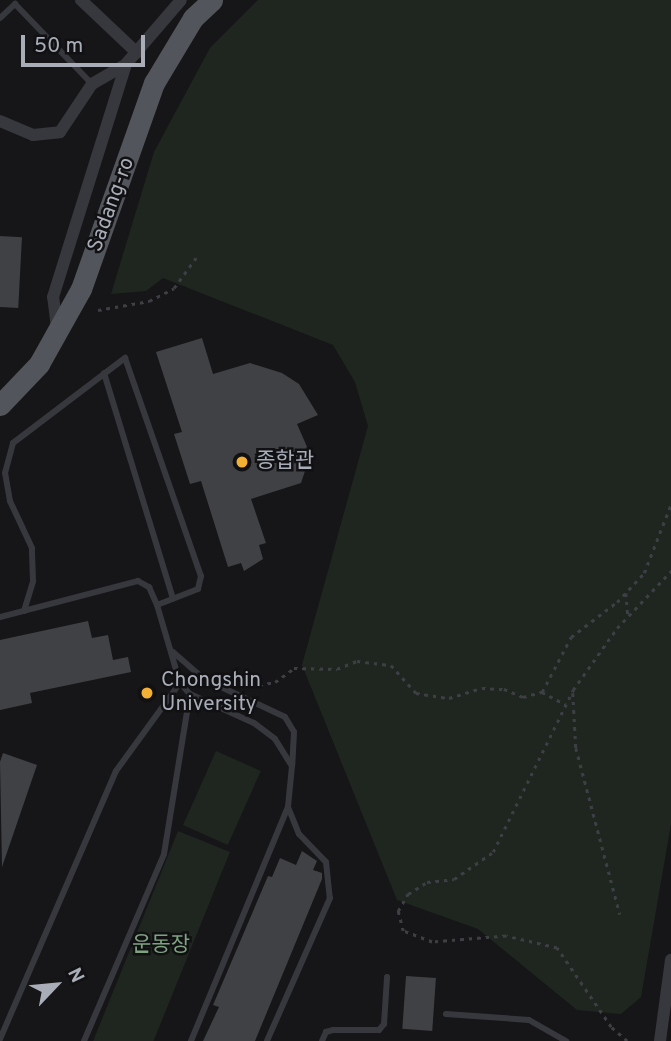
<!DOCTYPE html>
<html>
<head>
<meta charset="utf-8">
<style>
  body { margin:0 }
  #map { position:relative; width:671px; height:1041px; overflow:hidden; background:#161618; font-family:Overpass,"Noto Sans KR",sans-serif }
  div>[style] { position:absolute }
  .green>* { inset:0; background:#1e261f; transform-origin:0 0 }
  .building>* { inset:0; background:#404145; transform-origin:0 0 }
  .path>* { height:2.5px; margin-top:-1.25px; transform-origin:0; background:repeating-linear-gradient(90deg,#3d3f44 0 3.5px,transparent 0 8.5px) }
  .lane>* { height:6px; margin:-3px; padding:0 3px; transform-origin:3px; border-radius:3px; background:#37383d }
  .street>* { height:12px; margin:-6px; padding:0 6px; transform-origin:6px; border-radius:6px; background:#37383d }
  .primary>* { height:21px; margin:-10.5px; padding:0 10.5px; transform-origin:10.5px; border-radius:10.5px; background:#53555c }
  .dots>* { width:19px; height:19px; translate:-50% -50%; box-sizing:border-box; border:4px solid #111113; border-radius:50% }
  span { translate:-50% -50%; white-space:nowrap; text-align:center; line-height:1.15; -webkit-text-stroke:5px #111113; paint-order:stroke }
  .street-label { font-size:21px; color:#a8adb8 }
  .poi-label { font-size:21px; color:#a8adb8 }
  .left { translate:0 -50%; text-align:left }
  .park-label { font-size:21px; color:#7fa381 }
  .north { position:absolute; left:21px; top:950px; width:70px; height:70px; -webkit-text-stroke:5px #111113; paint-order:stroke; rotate:64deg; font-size:19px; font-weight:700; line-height:28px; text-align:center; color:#a8adb8 }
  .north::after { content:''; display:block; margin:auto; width:24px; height:32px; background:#a8adb8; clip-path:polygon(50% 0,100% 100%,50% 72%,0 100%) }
  .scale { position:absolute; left:21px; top:35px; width:124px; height:32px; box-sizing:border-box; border:4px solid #a8adb8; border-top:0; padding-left:9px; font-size:21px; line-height:24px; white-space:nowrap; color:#a8adb8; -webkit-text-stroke:5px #111113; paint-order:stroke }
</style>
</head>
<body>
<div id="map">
  <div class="green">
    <div style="clip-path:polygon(258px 0,671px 0,671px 824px,641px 997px,621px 1014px,577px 1010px,478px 929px,397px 900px,302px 665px,368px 426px,355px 382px,333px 345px,163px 278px,146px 291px,111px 294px,154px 152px,210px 48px)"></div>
    <div style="left:216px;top:751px;width:49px;height:81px;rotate:24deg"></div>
    <div style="left:178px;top:831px;width:56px;height:227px;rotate:22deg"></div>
  </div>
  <div class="building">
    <div style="left:0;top:236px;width:22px;height:71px;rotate:3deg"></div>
    <div style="clip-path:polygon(202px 338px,213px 374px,250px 363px,282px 373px,299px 384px,318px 415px,297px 424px,308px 449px,298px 453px,305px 471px,301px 483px,251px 499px,266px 543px,259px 545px,263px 559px,244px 571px,241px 563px,228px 567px,201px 481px,190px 484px,174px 434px,182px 432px,156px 352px)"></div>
    <div style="clip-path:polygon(88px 621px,92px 638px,108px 635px,113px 660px,128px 657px,131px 672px,30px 693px,32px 703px,0 710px,0 640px)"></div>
    <div style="clip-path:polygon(3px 753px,37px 765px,2px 867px,0 762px)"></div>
    <div style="clip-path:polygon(302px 851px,317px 861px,313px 870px,322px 873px,322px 879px,255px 1041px,203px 1041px,219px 1007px,213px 1005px,268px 876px,272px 877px,280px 858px,296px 865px)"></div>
    <div style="left:406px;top:976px;width:30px;height:53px;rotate:4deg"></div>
  </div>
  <div class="path">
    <div style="left:98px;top:310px;width:52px;rotate:-10deg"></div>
    <div style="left:149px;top:301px;width:28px;rotate:-27deg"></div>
    <div style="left:174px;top:288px;width:41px;rotate:-54deg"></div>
    <div style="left:626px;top:593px;width:24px;rotate:85deg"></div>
    <div style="left:230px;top:678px;width:15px;rotate:-11deg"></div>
    <div style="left:245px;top:675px;width:17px;rotate:36deg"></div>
    <div style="left:259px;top:685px;width:16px;rotate:-11deg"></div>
    <div style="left:275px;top:682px;width:24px;rotate:-36deg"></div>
    <div style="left:294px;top:668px;width:43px;rotate:1.3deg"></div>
    <div style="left:337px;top:669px;width:22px;rotate:-22deg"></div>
    <div style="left:357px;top:661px;width:34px;rotate:7deg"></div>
    <div style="left:391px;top:665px;width:38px;rotate:48deg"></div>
    <div style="left:416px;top:693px;width:33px;rotate:9deg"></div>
    <div style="left:449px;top:698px;width:34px;rotate:-17deg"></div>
    <div style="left:482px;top:688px;width:22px;rotate:3deg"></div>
    <div style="left:504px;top:689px;width:21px;rotate:23deg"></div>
    <div style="left:523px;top:697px;width:20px;rotate:-15deg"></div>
    <div style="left:542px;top:692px;width:62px;rotate:-62.2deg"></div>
    <div style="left:571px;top:637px;width:58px;rotate:-37.3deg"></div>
    <div style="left:617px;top:602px;width:40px;rotate:-47deg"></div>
    <div style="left:644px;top:573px;width:74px;rotate:-68.6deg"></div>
    <div style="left:542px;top:692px;width:27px;rotate:28deg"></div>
    <div style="left:573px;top:693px;width:55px;rotate:86.9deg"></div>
    <div style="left:576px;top:748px;width:172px;rotate:75.2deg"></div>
    <div style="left:627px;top:1041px;width:21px;rotate:-139deg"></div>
    <div style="left:611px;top:1027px;width:96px;rotate:-124.4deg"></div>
    <div style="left:557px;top:948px;width:52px;rotate:-166.8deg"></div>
    <div style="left:506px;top:936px;width:74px;rotate:175.4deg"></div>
    <div style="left:432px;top:942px;width:31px;rotate:-159deg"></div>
    <div style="left:403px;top:931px;width:21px;rotate:-104deg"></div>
    <div style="left:398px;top:911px;width:20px;rotate:-60deg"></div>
    <div style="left:408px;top:894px;width:22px;rotate:-32deg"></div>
    <div style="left:427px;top:882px;width:27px;rotate:-6deg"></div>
    <div style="left:454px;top:879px;width:47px;rotate:-34.7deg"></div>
    <div style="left:493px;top:852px;width:181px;rotate:-63.7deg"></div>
    <div style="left:573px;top:690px;width:76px;rotate:-54.6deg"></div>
    <div style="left:617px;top:628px;width:79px;rotate:-46.5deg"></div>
  </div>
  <div class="lane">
    <div style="left:0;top:18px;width:21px;rotate:-43deg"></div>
    <div style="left:15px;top:4px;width:111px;rotate:46.1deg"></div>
    <div style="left:104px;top:373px;width:236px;rotate:73deg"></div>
    <div style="left:24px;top:611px;width:31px;rotate:-73deg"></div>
    <div style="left:33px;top:581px;width:33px;rotate:-92deg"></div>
    <div style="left:32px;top:548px;width:52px;rotate:-115.1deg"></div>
    <div style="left:10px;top:501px;width:28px;rotate:-100deg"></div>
    <div style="left:5px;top:473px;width:31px;rotate:-75deg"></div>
    <div style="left:13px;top:443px;width:141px;rotate:-37.2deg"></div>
    <div style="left:125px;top:358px;width:231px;rotate:70.8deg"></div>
    <div style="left:201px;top:576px;width:13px;rotate:103deg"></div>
    <div style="left:198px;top:589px;width:44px;rotate:158.7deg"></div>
    <div style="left:0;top:617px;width:143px;rotate:-14.6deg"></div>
    <div style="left:138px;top:581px;width:13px;rotate:29deg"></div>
    <div style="left:149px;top:587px;width:20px;rotate:66deg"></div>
    <div style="left:157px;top:605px;width:81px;rotate:73.6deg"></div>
    <div style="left:180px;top:683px;width:15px;rotate:48deg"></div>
    <div style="left:190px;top:694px;width:70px;rotate:24.4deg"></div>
    <div style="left:254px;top:723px;width:26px;rotate:37deg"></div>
    <div style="left:275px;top:739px;width:32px;rotate:58deg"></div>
    <div style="left:292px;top:766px;width:41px;rotate:95.6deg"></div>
    <div style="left:288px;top:807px;width:29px;rotate:68deg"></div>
    <div style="left:299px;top:834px;width:39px;rotate:46deg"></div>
    <div style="left:326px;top:862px;width:36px;rotate:84deg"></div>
    <div style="left:330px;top:898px;width:156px;rotate:113.8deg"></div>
    <div style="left:173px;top:652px;width:41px;rotate:41.1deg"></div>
    <div style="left:204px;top:679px;width:89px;rotate:25.1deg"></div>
    <div style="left:285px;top:717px;width:17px;rotate:59deg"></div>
    <div style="left:294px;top:732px;width:33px;rotate:93deg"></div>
    <div style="left:446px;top:1014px;width:83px;rotate:4.1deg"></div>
    <div style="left:529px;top:1020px;width:43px;rotate:29.6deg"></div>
    <div style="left:0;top:1039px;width:292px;rotate:-66.6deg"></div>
    <div style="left:116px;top:771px;width:109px;rotate:-54deg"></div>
    <div style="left:84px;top:1041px;width:203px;rotate:-66.8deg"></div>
    <div style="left:164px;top:854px;width:162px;rotate:-80.8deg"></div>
    <div style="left:191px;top:1041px;width:253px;rotate:-67.5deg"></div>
    <div style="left:322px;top:1041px;width:10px;rotate:-66deg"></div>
    <div style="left:326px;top:1032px;width:7px;rotate:-16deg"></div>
    <div style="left:333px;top:1030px;width:46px"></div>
    <div style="left:379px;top:1030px;width:8px;rotate:-50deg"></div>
    <div style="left:384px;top:1024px;width:47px;rotate:-86.3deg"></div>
  </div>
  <div class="street">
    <div style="left:81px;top:0;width:77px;rotate:43.4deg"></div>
    <div style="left:0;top:121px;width:36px;rotate:23deg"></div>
    <div style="left:33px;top:135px;width:27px;rotate:-6deg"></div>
    <div style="left:60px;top:132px;width:58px;rotate:-56.3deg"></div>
    <div style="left:92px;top:84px;width:39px;rotate:-30deg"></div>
    <div style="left:126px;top:64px;width:84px;rotate:-49.3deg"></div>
    <div style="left:57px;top:328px;width:31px;rotate:-97deg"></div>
    <div style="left:53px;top:297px;width:244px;rotate:-72.6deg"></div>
    <div style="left:660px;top:1041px;width:82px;rotate:-82.3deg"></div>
  </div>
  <div class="primary">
    <div style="left:0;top:405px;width:57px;rotate:-46.4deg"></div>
    <div style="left:39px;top:364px;width:86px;rotate:-60.8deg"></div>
    <div style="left:81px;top:289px;width:219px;rotate:-70.5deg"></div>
    <div style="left:154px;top:83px;width:76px;rotate:-59deg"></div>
    <div style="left:193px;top:18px;width:26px;rotate:-43deg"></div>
  </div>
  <div class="dots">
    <div style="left:242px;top:462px;background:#f2b134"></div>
    <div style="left:147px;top:693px;background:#f2b134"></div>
  </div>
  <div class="street-label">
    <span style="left:112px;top:205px;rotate:-70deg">Sadang-ro</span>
  </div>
  <div class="poi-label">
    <span class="left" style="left:256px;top:462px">종합관</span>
    <span class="left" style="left:161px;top:693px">Chongshin<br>University</span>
  </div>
  <div class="park-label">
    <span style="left:161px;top:946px">운동장</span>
  </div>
  <div class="north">N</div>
  <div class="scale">50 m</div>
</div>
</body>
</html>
